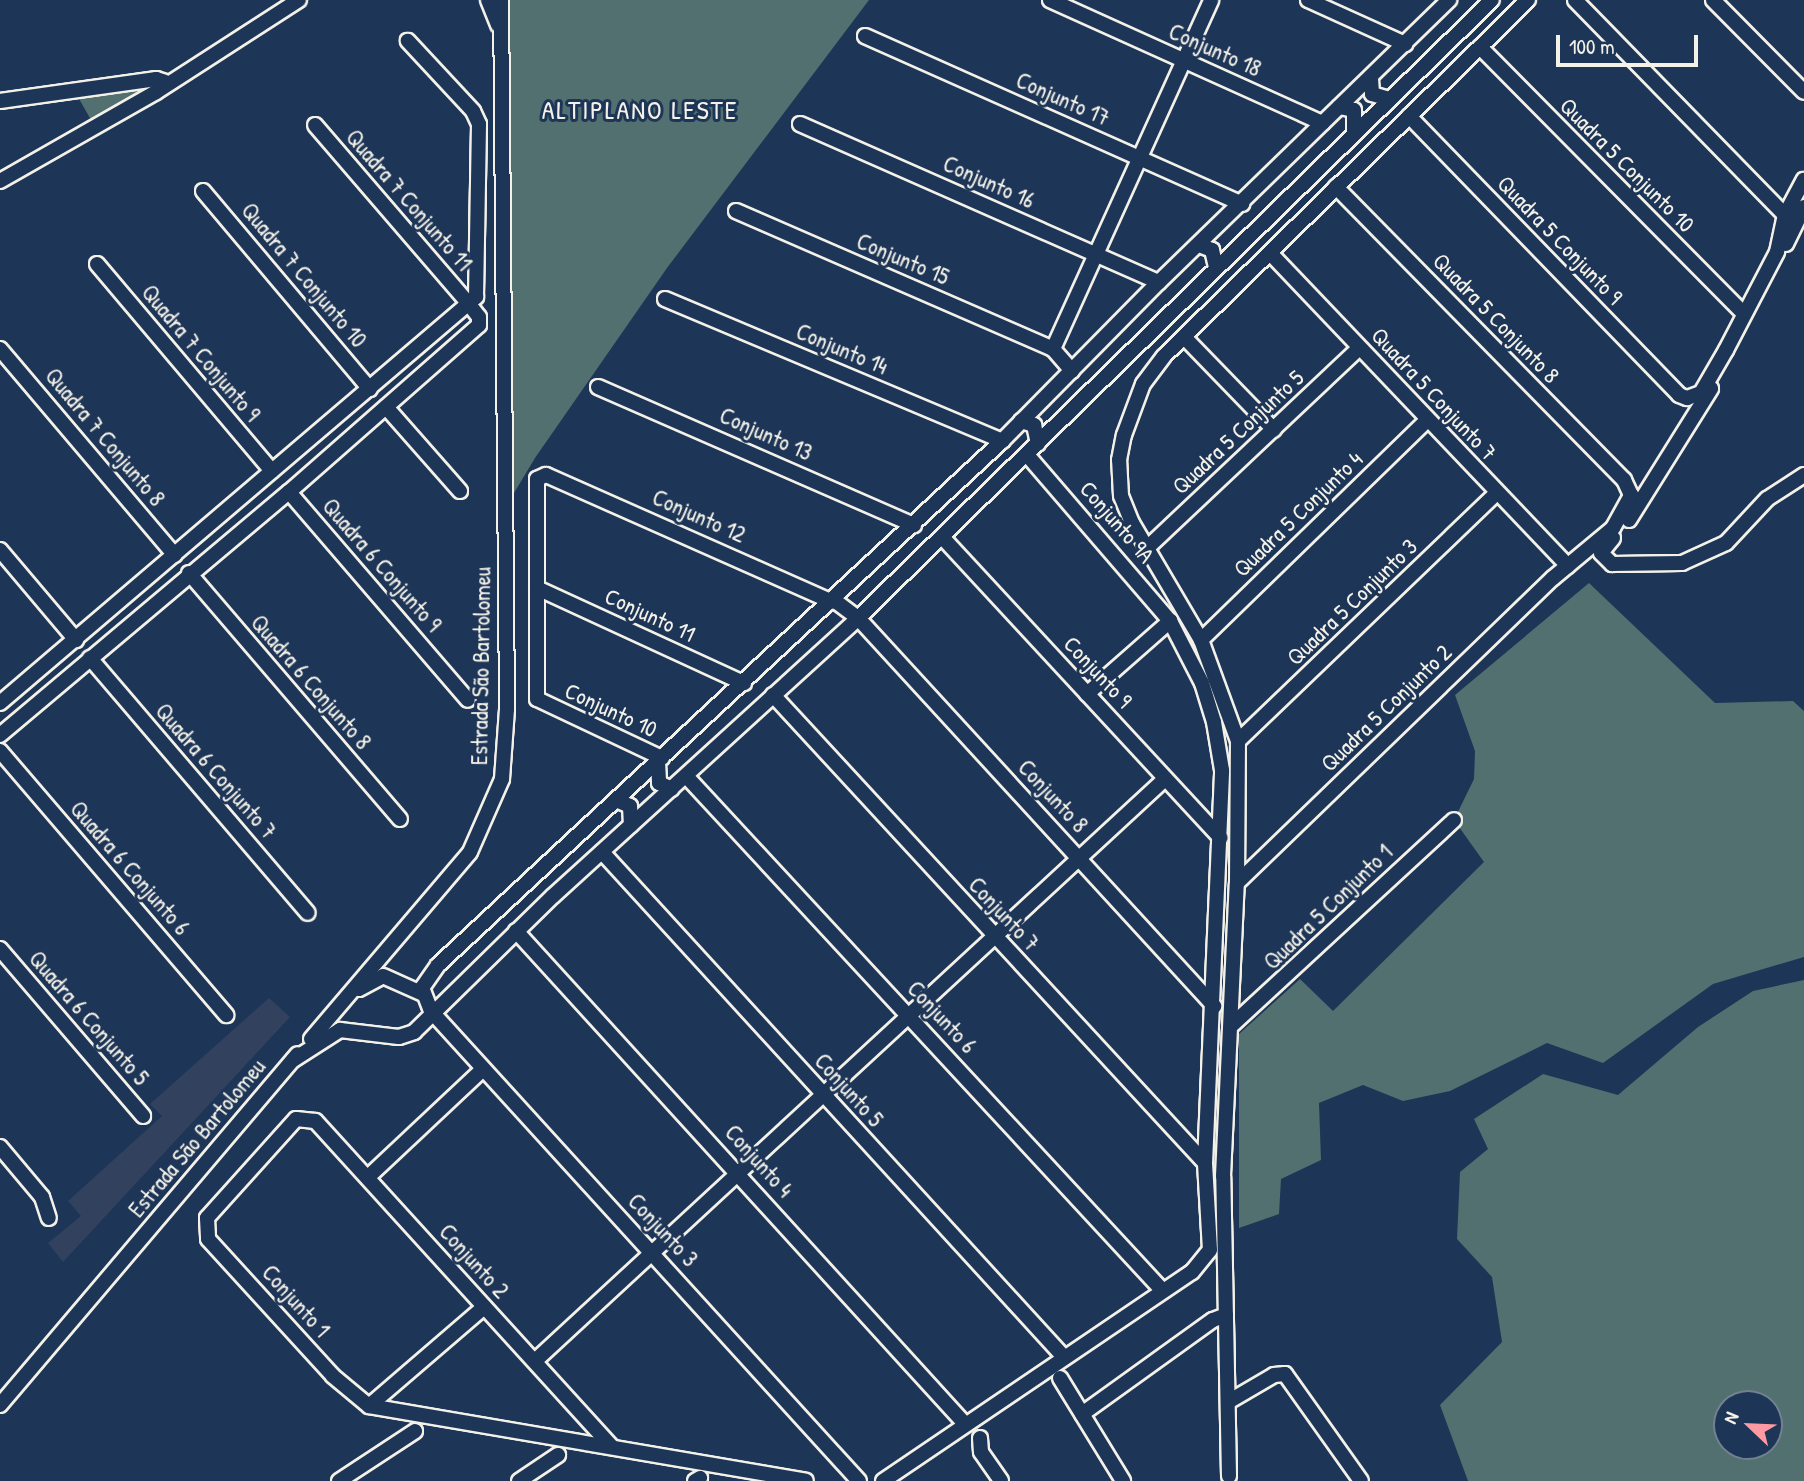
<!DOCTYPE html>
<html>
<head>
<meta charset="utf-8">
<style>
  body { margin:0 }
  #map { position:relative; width:1804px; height:1481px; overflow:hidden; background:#1d3557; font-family:"Patrick Hand",sans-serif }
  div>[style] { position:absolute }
  .built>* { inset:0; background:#32415e }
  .green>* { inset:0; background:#51706f }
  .roads { filter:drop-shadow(2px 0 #f4f1e8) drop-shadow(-2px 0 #f4f1e8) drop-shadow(0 2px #f4f1e8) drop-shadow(0 -2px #f4f1e8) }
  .minor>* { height:14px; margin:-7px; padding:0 7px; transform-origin:7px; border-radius:7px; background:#1d3557 }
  span { translate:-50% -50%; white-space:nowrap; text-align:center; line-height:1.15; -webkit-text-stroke:6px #1d3557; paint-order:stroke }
  .street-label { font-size:23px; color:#f4f1e8 }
  .quarter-label { font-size:26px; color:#f4f1e8; letter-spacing:2px }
  .north { position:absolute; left:1713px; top:1390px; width:70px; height:70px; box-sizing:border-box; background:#1d3557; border:2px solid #738091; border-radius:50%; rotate:293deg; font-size:19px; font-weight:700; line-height:28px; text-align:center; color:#f4f1e8 }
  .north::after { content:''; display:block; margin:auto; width:24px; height:32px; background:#ff9aa2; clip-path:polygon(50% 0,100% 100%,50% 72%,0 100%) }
  .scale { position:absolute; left:1556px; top:35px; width:142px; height:32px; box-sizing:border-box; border:4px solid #f4f1e8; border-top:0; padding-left:9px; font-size:21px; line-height:24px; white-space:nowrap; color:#f4f1e8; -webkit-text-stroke:5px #1d3557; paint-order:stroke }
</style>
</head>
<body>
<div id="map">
  <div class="built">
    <div style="clip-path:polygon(269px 998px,290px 1017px,63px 1262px,48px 1243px,81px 1216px,68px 1201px,162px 1116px,150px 1104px)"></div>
  </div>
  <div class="green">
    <div style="clip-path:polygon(499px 0,869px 0,667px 268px,535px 458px,502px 513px)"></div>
    <div style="clip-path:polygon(152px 85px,91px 120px,78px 97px)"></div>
    <div style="clip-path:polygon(1589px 583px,1715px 703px,1793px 701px,1804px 711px,1804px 957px,1713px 984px,1603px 1063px,1547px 1043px,1450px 1091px,1403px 1101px,1363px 1085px,1319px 1103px,1321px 1160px,1281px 1179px,1279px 1214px,1239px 1228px,1239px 1034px,1300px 979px,1333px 1011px,1484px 862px,1454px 820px,1474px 779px,1475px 751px,1455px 695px)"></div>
    <div style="clip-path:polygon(evenodd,1804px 980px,1804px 1481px,1468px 1481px,1440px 1405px,1502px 1342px,1492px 1277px,1457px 1239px,1460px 1172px,1488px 1149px,1474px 1119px,1543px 1074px,1618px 1095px,1698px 1027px,1753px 991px,1804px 980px,1727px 1404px,1769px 1404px,1769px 1446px,1727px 1446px,1727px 1404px)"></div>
  </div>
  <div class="roads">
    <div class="minor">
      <div style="left:488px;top:0;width:27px;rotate:68deg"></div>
      <div style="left:1050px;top:0;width:299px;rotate:24.3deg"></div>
      <div style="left:1308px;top:0;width:107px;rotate:24.4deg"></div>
      <div style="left:1575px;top:0;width:301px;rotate:45.7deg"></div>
      <div style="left:1713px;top:0;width:129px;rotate:45.3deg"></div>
      <div style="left:865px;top:36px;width:413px;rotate:24deg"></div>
      <div style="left:1480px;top:47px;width:375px;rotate:45.3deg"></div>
      <div style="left:1371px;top:79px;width:15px;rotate:86deg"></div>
      <div style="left:1372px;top:94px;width:18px;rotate:16deg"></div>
      <div style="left:0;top:101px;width:158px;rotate:-8deg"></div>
      <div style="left:156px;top:79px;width:9px;rotate:18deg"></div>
      <div style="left:1339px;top:107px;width:15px;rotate:11deg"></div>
      <div style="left:1354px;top:110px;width:24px;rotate:90deg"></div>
      <div style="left:1409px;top:116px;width:388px;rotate:45.9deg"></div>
      <div style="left:1679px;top:395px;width:9px;rotate:21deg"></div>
      <div style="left:1687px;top:398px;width:15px;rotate:-20deg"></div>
      <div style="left:1701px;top:393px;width:50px;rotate:-59.8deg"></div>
      <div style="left:1726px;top:350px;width:110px;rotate:-62.5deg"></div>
      <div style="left:1777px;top:252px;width:38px;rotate:-78deg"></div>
      <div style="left:1785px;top:215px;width:40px;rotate:-62deg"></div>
      <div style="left:800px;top:124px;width:392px;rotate:23.8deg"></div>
      <div style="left:0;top:181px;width:180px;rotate:-29.7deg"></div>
      <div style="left:156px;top:92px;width:170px;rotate:-32.8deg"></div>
      <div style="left:203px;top:191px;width:259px;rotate:49.9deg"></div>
      <div style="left:736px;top:211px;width:346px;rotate:23.5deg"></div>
      <div style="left:1053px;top:349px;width:29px;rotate:49deg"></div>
      <div style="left:1786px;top:244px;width:41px;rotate:-64.1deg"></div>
      <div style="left:1199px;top:245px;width:14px;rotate:21deg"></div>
      <div style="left:1212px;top:250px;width:18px;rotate:77deg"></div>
      <div style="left:1270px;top:253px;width:432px;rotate:46.4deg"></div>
      <div style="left:97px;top:264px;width:271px;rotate:49.8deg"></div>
      <div style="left:665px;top:299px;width:366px;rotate:22.8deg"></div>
      <div style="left:1184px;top:337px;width:129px;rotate:45.9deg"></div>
      <div style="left:0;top:349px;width:270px;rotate:49.7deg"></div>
      <div style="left:1053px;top:349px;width:383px;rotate:-65.6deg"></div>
      <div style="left:598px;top:387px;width:345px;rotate:23.6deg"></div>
      <div style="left:386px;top:407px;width:112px;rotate:48.6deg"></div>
      <div style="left:1021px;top:421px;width:14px;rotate:17deg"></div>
      <div style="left:1034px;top:425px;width:19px;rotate:78deg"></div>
      <div style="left:289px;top:492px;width:274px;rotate:49.3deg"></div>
      <div style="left:1629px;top:520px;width:155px;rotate:-58deg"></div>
      <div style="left:942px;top:537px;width:410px;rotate:47.2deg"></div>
      <div style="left:1613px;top:538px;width:19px;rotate:129deg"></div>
      <div style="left:1601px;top:553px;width:16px;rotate:45deg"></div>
      <div style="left:1612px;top:564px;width:70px;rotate:-0.8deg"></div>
      <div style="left:1682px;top:563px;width:48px;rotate:-24.4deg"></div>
      <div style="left:1726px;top:543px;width:60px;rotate:-47deg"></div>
      <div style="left:1767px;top:499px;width:44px;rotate:-33deg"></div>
      <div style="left:1147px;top:548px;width:291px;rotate:-43.3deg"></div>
      <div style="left:0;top:550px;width:118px;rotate:49.8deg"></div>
      <div style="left:189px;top:573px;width:324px;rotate:49.4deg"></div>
      <div style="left:537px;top:588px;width:228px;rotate:24.7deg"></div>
      <div style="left:834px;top:600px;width:30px;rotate:37deg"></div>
      <div style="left:858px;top:618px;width:527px;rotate:47.46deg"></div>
      <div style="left:1201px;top:640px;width:315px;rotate:-44.2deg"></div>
      <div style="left:90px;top:658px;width:335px;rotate:49.5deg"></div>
      <div style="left:1087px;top:694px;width:111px;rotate:-41.3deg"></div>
      <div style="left:773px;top:695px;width:637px;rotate:47.29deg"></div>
      <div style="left:0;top:703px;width:626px;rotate:-40.46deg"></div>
      <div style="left:476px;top:297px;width:173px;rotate:-89deg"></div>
      <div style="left:479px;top:124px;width:14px;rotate:-115deg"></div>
      <div style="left:473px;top:111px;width:96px;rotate:-132.9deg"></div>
      <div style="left:0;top:735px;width:378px;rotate:-40.1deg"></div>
      <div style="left:289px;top:492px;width:253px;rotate:-41.3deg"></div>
      <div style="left:479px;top:325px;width:8px;rotate:-90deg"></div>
      <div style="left:479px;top:317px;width:16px;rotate:-128deg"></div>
      <div style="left:469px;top:304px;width:236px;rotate:-130.7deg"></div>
      <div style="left:1238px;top:741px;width:359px;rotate:-43.8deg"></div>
      <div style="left:0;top:751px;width:348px;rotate:49.4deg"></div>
      <div style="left:662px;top:758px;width:138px;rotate:-154.7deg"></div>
      <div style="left:537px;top:699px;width:220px;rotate:-90deg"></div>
      <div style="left:537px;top:479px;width:10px;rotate:-24deg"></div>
      <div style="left:546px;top:475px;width:313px;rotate:23.9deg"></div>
      <div style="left:658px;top:762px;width:21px;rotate:87deg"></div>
      <div style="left:659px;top:783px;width:14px;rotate:25deg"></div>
      <div style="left:687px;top:777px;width:699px;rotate:47.2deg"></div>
      <div style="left:616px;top:800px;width:15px;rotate:23deg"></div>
      <div style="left:630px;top:806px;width:19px;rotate:87deg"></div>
      <div style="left:602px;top:852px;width:684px;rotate:47.55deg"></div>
      <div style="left:1237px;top:883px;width:439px;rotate:-44deg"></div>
      <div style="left:1553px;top:578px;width:78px;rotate:-39.8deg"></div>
      <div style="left:1613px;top:528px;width:38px;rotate:-61deg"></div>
      <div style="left:1631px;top:495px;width:17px;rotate:-115deg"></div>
      <div style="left:1624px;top:480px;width:411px;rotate:-134.5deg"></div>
      <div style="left:516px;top:931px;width:667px;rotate:47.67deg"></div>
      <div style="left:0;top:949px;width:220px;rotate:49.4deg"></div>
      <div style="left:359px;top:989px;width:27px;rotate:-28deg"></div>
      <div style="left:383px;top:976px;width:42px;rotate:24.1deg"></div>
      <div style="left:1232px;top:1025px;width:302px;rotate:-42.7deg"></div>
      <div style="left:311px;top:1039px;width:245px;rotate:-49.6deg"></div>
      <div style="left:470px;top:852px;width:80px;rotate:-66.3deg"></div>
      <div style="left:502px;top:779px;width:70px;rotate:-85.9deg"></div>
      <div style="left:507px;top:709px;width:709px;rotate:-90.48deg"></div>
      <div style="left:293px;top:1060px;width:56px;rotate:-32.6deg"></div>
      <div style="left:340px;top:1030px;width:59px;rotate:6.8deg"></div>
      <div style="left:399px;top:1037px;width:16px;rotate:-18deg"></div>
      <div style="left:414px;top:1032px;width:194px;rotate:-44.4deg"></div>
      <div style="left:553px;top:896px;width:413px;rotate:-42.3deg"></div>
      <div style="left:858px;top:618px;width:885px;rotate:-44.27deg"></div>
      <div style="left:0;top:1147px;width:65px;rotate:50deg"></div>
      <div style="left:42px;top:1197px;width:22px;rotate:72deg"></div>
      <div style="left:368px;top:1177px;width:158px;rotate:-43.2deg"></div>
      <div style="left:536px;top:1360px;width:856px;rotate:-42.73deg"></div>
      <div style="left:1060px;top:1378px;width:121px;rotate:58.5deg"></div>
      <div style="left:1228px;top:1402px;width:53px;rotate:-30.4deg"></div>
      <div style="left:1274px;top:1375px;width:11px;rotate:-5deg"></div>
      <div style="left:1285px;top:1374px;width:131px;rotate:54.6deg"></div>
      <div style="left:0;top:1405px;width:460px;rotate:-49.7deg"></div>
      <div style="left:369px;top:1406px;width:152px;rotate:-40.7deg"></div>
      <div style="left:1082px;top:1414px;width:161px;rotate:-35.7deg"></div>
      <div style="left:1213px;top:1320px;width:14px;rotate:-21deg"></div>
      <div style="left:980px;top:1438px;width:14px;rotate:86deg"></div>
      <div style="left:981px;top:1452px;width:35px;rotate:55deg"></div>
      <div style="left:612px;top:1447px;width:441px;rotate:-132.3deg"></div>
      <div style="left:315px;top:1121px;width:19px;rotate:-174deg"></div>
      <div style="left:296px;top:1119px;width:133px;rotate:132deg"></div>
      <div style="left:207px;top:1218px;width:21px;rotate:87deg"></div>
      <div style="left:208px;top:1239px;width:185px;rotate:47.6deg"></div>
      <div style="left:333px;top:1376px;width:47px;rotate:39.8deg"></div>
      <div style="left:369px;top:1406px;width:443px;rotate:9.7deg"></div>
      <div style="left:1229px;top:1476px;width:300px;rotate:-91.1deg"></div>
      <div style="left:1223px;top:1176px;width:293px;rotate:-87.3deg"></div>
      <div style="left:1237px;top:883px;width:142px;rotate:-89.6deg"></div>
      <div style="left:1238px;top:741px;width:108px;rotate:-110.1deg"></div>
      <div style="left:1201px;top:640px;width:136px;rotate:-120.5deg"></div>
      <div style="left:1132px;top:523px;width:29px;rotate:-112deg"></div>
      <div style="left:1121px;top:496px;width:36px;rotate:-93deg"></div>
      <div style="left:1119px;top:460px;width:25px;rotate:-79deg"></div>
      <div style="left:1124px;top:435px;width:54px;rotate:-69.6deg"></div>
      <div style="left:1143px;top:384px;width:35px;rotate:-53deg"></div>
      <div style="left:1164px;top:356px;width:509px;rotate:-44.36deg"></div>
      <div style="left:339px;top:1481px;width:91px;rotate:-33.3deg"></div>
      <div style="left:519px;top:1481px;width:47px;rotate:-33.7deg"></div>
      <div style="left:695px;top:1481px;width:6px;rotate:-31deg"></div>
      <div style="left:859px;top:1481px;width:636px;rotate:-132.32deg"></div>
      <div style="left:431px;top:1011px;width:25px;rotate:-111deg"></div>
      <div style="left:422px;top:988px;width:28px;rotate:-55deg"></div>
      <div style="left:438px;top:965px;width:770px;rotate:-42.89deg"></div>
      <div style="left:1002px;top:441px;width:223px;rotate:-45.4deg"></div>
      <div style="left:1159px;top:282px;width:405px;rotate:-44.2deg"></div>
      <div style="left:883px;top:1481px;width:373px;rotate:-34.1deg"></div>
      <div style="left:1192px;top:1272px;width:28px;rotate:-51deg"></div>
      <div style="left:1210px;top:1250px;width:87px;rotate:-93.3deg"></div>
      <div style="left:1205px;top:1163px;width:393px;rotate:-87.5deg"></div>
      <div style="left:1222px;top:770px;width:49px;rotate:-99.5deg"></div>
      <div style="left:1214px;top:722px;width:41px;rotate:-107.1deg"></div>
      <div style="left:1202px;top:683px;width:70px;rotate:-117.3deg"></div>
      <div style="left:1170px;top:621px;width:219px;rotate:-130.7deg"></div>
    </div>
  </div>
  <div class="street-label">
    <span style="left:1215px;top:50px;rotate:24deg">Conjunto 18</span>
    <span style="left:1063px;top:99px;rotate:24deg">Conjunto 17</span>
    <span style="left:1627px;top:165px;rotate:45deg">Quadra 5 Conjunto 10</span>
    <span style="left:989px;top:182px;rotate:24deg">Conjunto 16</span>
    <span style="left:409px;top:200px;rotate:49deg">Quadra 7 Conjunto 11</span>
    <span style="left:1560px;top:240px;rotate:46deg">Quadra 5 Conjunto 9</span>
    <span style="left:903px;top:259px;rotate:23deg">Conjunto 15</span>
    <span style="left:304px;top:275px;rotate:50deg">Quadra 7 Conjunto 10</span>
    <span style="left:1496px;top:318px;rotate:46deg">Quadra 5 Conjunto 8</span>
    <span style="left:842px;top:349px;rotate:23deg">Conjunto 14</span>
    <span style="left:201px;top:353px;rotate:50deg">Quadra 7 Conjunto 9</span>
    <span style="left:1434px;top:394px;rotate:47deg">Quadra 5 Conjunto 7</span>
    <span style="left:1238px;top:432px;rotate:-43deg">Quadra 5 Conjunto 5</span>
    <span style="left:766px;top:434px;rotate:24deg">Conjunto 13</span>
    <span style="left:105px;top:437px;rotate:50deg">Quadra 7 Conjunto 8</span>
    <span style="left:1298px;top:514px;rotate:-44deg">Quadra 5 Conjunto 4</span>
    <span style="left:699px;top:516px;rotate:24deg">Conjunto 12</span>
    <span style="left:1117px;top:522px;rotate:49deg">Conjunto 9A</span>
    <span style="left:382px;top:565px;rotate:49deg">Quadra 6 Conjunto 9</span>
    <span style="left:1352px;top:602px;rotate:-44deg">Quadra 5 Conjunto 3</span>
    <span style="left:650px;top:615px;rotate:25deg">Conjunto 11</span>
    <span style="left:481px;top:666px;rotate:-89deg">Estrada São Bartolomeu</span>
    <span style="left:1098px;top:672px;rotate:47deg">Conjunto 9</span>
    <span style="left:311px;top:682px;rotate:49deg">Quadra 6 Conjunto 8</span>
    <span style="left:1386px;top:708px;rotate:-44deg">Quadra 5 Conjunto 2</span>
    <span style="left:611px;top:710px;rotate:25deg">Conjunto 10</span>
    <span style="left:216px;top:771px;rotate:49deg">Quadra 6 Conjunto 7</span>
    <span style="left:1053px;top:796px;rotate:47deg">Conjunto 8</span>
    <span style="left:130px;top:868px;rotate:49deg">Quadra 6 Conjunto 6</span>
    <span style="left:1328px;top:907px;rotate:-44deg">Quadra 5 Conjunto 1</span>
    <span style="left:1004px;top:914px;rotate:47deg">Conjunto 7</span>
    <span style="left:942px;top:1017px;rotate:47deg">Conjunto 6</span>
    <span style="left:89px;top:1018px;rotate:49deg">Quadra 6 Conjunto 5</span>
    <span style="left:849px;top:1090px;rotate:48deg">Conjunto 5</span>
    <span style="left:197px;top:1138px;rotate:-50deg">Estrada São Bartolomeu</span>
    <span style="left:759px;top:1161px;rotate:48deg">Conjunto 4</span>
    <span style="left:663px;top:1230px;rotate:47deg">Conjunto 3</span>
    <span style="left:474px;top:1261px;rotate:48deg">Conjunto 2</span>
    <span style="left:296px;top:1301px;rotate:48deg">Conjunto 1</span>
  </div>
  <div class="quarter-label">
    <span style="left:640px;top:110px">ALTIPLANO LESTE</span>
  </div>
  <div class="north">N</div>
  <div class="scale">100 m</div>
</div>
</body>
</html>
